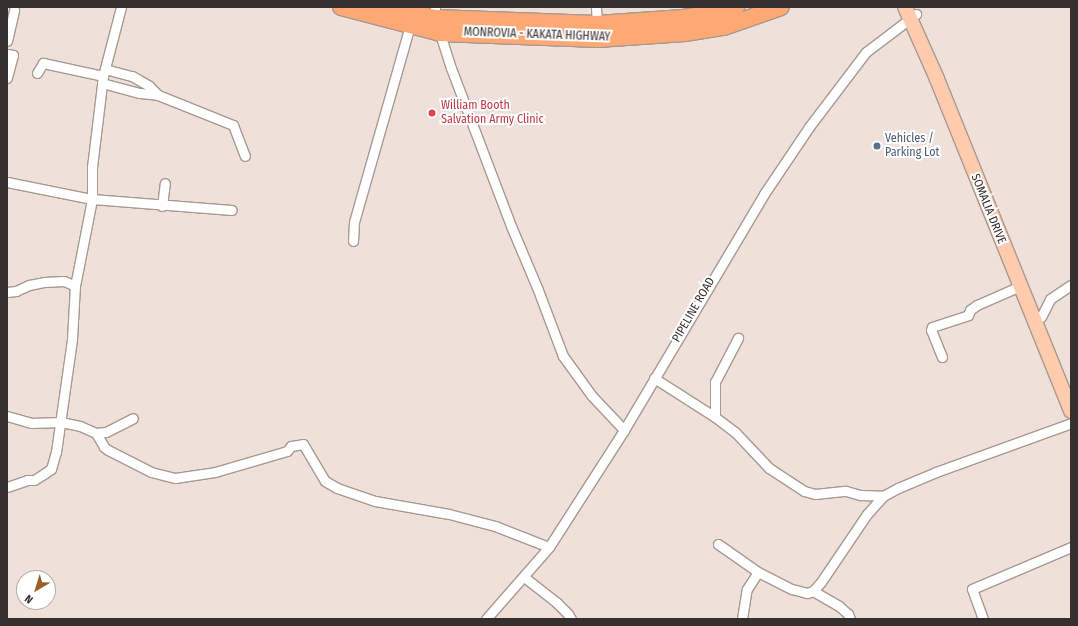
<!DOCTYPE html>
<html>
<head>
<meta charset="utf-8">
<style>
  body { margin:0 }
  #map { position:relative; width:1078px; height:626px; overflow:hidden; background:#efe1da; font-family:"Fira Sans Condensed",sans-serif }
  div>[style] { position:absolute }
  .roads { filter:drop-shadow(1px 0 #a69992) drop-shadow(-1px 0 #a69992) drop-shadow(0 1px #a69992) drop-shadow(0 -1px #a69992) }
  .street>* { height:9px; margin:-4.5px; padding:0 4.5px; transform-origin:4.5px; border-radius:4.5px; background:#fff }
  .primary>* { height:14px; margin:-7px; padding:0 7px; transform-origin:7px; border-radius:7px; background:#fecbac }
  .highway>* { height:16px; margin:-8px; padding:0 8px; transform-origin:8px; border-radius:8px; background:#fea874 }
  .dots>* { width:11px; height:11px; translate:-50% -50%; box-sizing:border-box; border:2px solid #fff; border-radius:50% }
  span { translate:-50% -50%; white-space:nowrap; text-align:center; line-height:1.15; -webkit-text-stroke:4px #fff; paint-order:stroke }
  .street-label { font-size:12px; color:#35302e }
  .health-label { font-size:12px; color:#be3a42 }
  .left { translate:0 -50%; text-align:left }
  .service-label { font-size:12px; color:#4e5e75 }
  .frame { position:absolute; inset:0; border:8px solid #35302e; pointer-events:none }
  .north { position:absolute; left:16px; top:570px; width:40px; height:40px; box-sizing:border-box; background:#fff; border:1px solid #aeacab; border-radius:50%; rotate:218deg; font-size:11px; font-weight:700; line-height:16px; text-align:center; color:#35302e }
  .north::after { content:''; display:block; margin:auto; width:14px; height:18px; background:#9b6021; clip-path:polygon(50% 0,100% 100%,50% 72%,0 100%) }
</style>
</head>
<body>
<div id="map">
  <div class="roads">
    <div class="street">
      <div style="left:435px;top:7px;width:11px;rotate:90deg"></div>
      <div style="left:435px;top:18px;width:52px;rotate:72.3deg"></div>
      <div style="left:451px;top:68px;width:169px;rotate:69.2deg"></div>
      <div style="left:511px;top:226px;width:69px;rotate:67.1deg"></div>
      <div style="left:538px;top:290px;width:71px;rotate:69.3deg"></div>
      <div style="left:563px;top:356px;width:49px;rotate:54.1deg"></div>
      <div style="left:592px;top:396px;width:47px;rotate:46.7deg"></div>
      <div style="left:596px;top:7px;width:17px;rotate:87deg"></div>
      <div style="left:7px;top:41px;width:32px;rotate:-77deg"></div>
      <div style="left:7px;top:54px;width:6px;rotate:9deg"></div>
      <div style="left:13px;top:55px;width:24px;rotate:105deg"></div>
      <div style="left:105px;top:69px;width:28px;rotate:15deg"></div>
      <div style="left:132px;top:76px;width:20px;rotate:30deg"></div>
      <div style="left:149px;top:86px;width:13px;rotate:45deg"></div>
      <div style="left:158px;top:95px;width:81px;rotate:21.8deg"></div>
      <div style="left:233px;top:125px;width:33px;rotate:69deg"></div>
      <div style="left:37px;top:73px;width:12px;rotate:-59deg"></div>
      <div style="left:43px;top:63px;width:61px;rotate:12.2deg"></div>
      <div style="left:102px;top:83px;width:39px;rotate:15deg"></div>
      <div style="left:140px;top:93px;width:18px;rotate:6deg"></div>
      <div style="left:7px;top:182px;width:87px;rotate:11.3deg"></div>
      <div style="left:92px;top:199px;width:140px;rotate:4.5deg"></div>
      <div style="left:162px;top:206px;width:23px;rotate:-83deg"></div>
      <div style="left:353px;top:241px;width:19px;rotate:-87deg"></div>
      <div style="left:354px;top:222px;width:204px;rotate:-74.1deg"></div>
      <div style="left:7px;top:292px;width:9px;rotate:-6deg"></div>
      <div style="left:16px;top:291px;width:14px;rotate:-25deg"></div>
      <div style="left:29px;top:285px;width:15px;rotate:-11deg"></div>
      <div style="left:44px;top:282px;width:20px;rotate:-3deg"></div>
      <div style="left:64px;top:281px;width:12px;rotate:24deg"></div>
      <div style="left:1041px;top:317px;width:20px;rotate:-63deg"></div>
      <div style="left:1050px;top:299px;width:25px;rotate:-34deg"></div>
      <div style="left:942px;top:357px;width:29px;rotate:-112deg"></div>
      <div style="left:931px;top:330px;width:3px;rotate:-72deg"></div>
      <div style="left:932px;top:327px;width:38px;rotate:-18deg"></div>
      <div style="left:968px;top:315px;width:5px;rotate:-68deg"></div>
      <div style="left:970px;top:310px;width:9px;rotate:-36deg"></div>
      <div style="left:977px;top:305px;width:47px;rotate:-23.8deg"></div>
      <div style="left:654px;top:378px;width:72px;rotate:32.6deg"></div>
      <div style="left:715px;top:417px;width:25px;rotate:37deg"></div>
      <div style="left:735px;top:432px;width:50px;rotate:46.6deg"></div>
      <div style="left:769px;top:468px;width:42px;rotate:33.3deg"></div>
      <div style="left:804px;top:491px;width:11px;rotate:15deg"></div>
      <div style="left:815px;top:494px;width:31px;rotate:-6deg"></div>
      <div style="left:846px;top:491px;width:15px;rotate:16deg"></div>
      <div style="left:860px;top:495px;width:23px;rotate:2deg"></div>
      <div style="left:7px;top:416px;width:25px;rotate:16deg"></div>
      <div style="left:31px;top:423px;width:30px;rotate:-2deg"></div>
      <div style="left:61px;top:422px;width:19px;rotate:12deg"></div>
      <div style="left:80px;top:426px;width:17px;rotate:24deg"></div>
      <div style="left:96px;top:433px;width:10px;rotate:-6deg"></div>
      <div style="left:106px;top:432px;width:30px;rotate:-27deg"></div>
      <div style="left:715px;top:417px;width:35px;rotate:-90deg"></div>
      <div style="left:715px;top:382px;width:50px;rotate:-62.4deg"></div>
      <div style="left:96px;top:433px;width:16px;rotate:60deg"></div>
      <div style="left:104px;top:447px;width:5px;rotate:37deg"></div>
      <div style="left:108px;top:450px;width:48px;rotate:27.1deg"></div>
      <div style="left:151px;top:472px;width:25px;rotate:14deg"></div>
      <div style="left:175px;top:478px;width:40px;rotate:-8.5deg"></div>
      <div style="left:215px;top:472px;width:75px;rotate:-16.3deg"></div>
      <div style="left:287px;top:451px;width:6px;rotate:-51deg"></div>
      <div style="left:291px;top:446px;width:12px;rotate:-9deg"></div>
      <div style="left:303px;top:444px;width:43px;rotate:59.3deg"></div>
      <div style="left:325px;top:481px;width:14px;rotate:30deg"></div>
      <div style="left:337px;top:488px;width:40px;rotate:18.9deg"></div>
      <div style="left:375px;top:501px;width:75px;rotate:10deg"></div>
      <div style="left:449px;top:514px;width:48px;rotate:14.6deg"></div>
      <div style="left:495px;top:526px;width:58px;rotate:21.3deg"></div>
      <div style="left:7px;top:487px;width:21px;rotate:-19deg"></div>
      <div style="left:27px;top:480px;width:7px"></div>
      <div style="left:34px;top:480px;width:13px;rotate:-32deg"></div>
      <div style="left:45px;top:473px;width:7px;rotate:-34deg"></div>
      <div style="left:51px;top:469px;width:18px;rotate:-74deg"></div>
      <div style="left:56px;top:452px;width:114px;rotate:-81.9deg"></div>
      <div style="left:72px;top:339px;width:53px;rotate:-86.8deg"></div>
      <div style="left:75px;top:286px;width:89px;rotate:-78.9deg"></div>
      <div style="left:92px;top:199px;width:32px;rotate:-90deg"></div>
      <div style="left:92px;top:167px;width:92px;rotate:-83.1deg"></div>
      <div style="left:103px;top:76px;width:71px;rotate:-75.4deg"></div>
      <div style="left:718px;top:544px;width:49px;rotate:35deg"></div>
      <div style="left:758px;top:572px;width:38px;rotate:27deg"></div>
      <div style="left:792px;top:589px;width:16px;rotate:15deg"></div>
      <div style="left:807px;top:593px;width:6px;rotate:-18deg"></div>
      <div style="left:813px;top:591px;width:12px;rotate:-48deg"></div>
      <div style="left:821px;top:582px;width:82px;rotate:-55.9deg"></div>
      <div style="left:867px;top:514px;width:24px;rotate:-48deg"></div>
      <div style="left:883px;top:496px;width:17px;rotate:-28deg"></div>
      <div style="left:898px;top:488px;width:41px;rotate:-22.8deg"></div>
      <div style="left:936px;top:472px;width:144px;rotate:-19.9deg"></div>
      <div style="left:524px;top:577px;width:41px;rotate:38deg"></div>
      <div style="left:556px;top:602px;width:17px;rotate:45deg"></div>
      <div style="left:568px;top:614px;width:6px;rotate:59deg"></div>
      <div style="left:813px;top:591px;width:30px;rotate:30deg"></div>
      <div style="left:839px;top:606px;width:12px;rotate:42deg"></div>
      <div style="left:848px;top:614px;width:5px;rotate:68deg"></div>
      <div style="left:486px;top:619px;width:96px;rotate:-48.8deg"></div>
      <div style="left:549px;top:547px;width:139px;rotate:-57.3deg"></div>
      <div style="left:624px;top:430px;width:274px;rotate:-59.3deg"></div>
      <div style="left:764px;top:194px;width:81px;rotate:-56.1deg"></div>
      <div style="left:809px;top:127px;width:94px;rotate:-52.8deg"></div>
      <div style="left:866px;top:52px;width:63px;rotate:-37.2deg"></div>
      <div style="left:742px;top:619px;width:30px;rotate:-81deg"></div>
      <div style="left:747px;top:589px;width:20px;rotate:-57deg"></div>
      <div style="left:983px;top:619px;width:32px;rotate:-110deg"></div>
      <div style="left:972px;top:589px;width:108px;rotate:-23deg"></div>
    </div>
    <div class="primary">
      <div style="left:905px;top:7px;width:79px;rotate:66deg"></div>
      <div style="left:937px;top:79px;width:358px;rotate:68deg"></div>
    </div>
    <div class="highway">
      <div style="left:341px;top:7px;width:102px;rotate:14.7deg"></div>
      <div style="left:440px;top:33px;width:158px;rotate:2.2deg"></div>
      <div style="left:598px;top:39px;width:87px;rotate:-3.9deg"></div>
      <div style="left:685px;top:33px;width:39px;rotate:-9deg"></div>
      <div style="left:724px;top:27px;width:60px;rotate:-19.3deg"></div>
      <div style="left:386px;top:7px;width:50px;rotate:12.7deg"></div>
      <div style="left:435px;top:18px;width:162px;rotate:2.1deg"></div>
      <div style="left:597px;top:24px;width:86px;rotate:-4deg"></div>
      <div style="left:683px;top:18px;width:38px;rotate:-9deg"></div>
      <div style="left:721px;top:12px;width:16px;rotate:-18deg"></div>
    </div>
  </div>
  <div class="dots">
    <div style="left:432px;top:113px;background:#e0444e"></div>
    <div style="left:877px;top:146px;background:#5c6f8a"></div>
  </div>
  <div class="street-label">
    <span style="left:537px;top:35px;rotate:2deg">MONROVIA - KAKATA HIGHWAY</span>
    <span style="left:988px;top:209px;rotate:68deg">SOMALIA DRIVE</span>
    <span style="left:694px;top:310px;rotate:-60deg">PIPELINE ROAD</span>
  </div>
  <div class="health-label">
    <span class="left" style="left:441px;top:113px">William Booth<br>Salvation Army Clinic</span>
  </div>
  <div class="service-label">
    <span class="left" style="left:885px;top:146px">Vehicles /<br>Parking Lot</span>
  </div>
  <div class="frame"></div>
  <div class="north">N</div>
</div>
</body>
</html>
